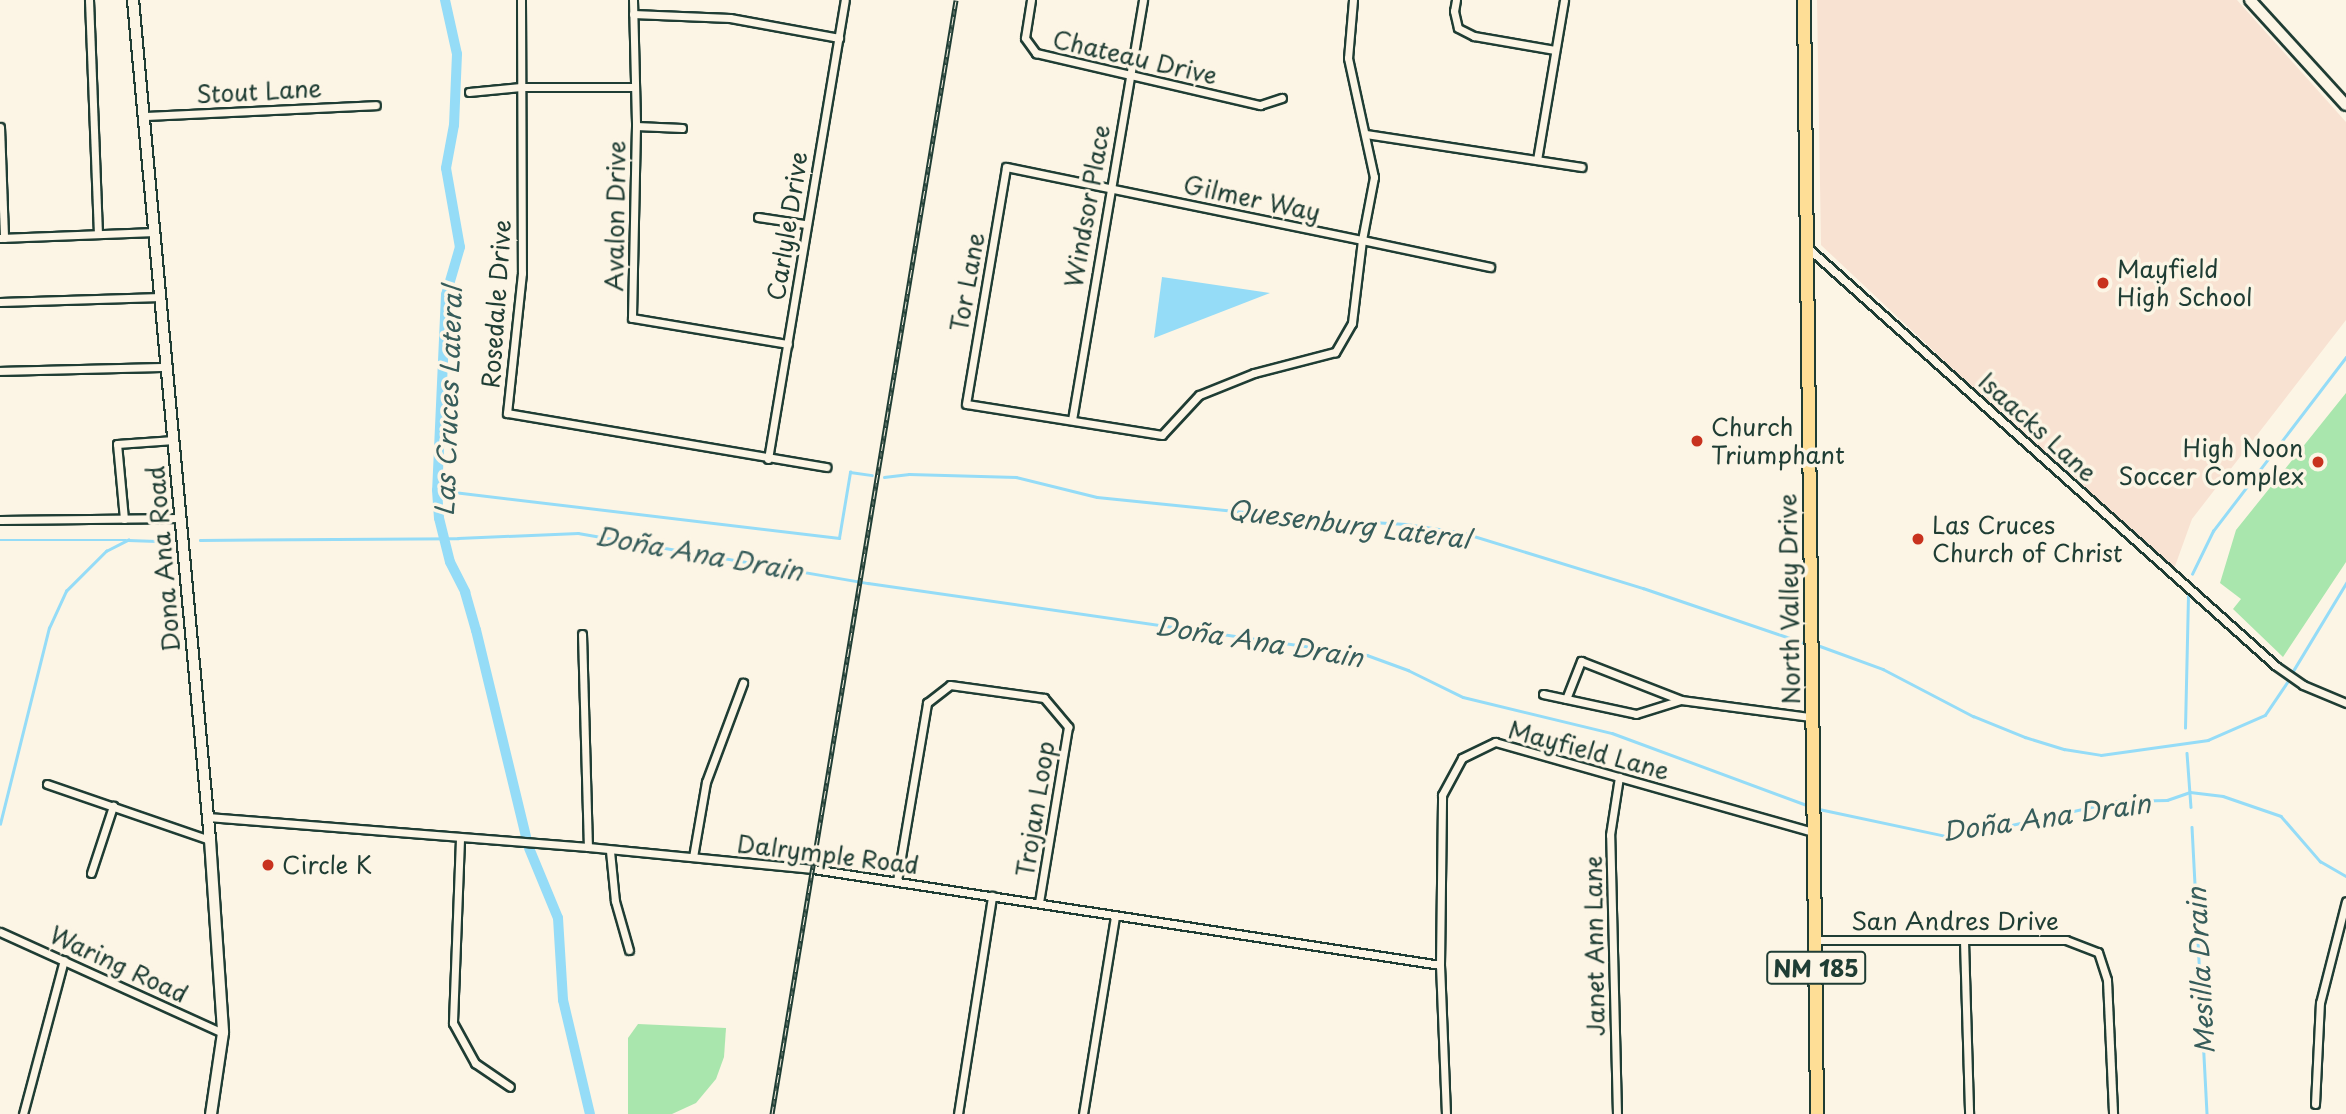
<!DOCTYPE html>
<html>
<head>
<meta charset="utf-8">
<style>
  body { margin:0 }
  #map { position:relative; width:2346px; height:1114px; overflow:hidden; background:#fcf5e5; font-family:"Playpen Sans",sans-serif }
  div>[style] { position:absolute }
  .built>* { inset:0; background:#f8e2d2 }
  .green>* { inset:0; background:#a9e6ad }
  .water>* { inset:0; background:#95dcf7 }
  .stream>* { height:2.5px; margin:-1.25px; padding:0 1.25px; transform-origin:1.25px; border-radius:1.25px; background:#95dcf7 }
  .canal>* { height:10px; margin:-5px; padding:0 5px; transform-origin:5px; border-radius:5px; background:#95dcf7 }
  .roads { filter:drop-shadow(2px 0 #1f3d34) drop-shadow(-2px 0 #1f3d34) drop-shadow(0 2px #1f3d34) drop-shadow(0 -2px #1f3d34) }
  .street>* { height:7px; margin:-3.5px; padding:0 3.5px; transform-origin:3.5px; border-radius:3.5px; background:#fcf5e5 }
  .secondary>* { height:10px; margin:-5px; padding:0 5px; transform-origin:5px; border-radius:5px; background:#fcf5e5 }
  .primary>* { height:12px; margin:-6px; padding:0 6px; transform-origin:6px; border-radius:6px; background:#fede96 }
  .rail>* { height:5px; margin-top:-2.5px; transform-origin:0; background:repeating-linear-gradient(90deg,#fcf5e5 0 8px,#1f3d34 0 16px); box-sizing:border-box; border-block:2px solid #1f3d34 }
  .dots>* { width:19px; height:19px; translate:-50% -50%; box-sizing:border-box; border:4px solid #fcf5e5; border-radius:50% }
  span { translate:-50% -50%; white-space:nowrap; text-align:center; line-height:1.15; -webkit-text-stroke:7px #fcf5e5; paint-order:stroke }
  .shield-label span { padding:2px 5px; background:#fcf5e5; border:2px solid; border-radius:5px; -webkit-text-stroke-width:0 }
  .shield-label { font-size:23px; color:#1f3d34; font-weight:700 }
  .street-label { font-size:24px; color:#1f3d34 }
  .poi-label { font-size:24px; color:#1f3d34 }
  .left { translate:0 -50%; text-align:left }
  .right { translate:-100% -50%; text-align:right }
  .water-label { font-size:26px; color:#375d5b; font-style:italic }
</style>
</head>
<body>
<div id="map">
  <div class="built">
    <div style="clip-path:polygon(1817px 0,2237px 0,2346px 122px,2346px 320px,2192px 519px,2174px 569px,2007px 420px,1821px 245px)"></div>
  </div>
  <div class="green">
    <div style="clip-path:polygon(2346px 393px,2346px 562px,2283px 657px,2233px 609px,2241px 599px,2220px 583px,2236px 530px)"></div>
    <div style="clip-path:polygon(638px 1024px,726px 1028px,724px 1057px,716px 1079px,696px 1103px,672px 1114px,628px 1114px,628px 1038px)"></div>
  </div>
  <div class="water">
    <div style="clip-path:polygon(1162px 277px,1270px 293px,1154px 338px)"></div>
  </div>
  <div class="stream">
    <div style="left:884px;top:477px;width:25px;rotate:-7deg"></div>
    <div style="left:909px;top:474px;width:107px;rotate:1.6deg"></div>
    <div style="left:1016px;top:477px;width:83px;rotate:13.9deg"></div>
    <div style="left:1097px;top:497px;width:206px;rotate:5.8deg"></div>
    <div style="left:1302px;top:518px;width:104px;rotate:3.3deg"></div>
    <div style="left:1406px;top:524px;width:59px;rotate:8.8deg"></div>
    <div style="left:1464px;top:533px;width:187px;rotate:17.1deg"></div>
    <div style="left:1643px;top:588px;width:168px;rotate:18.8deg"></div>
    <div style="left:437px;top:490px;width:405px;rotate:6.8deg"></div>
    <div style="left:839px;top:538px;width:67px;rotate:-80.5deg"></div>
    <div style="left:850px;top:472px;width:22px;rotate:8deg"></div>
    <div style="left:0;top:540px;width:126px"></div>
    <div style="left:200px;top:540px;width:258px;rotate:-0.4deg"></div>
    <div style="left:458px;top:538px;width:120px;rotate:-2.4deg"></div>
    <div style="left:578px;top:533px;width:294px;rotate:9.8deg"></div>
    <div style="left:868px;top:583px;width:504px;rotate:8.21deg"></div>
    <div style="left:1367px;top:655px;width:44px;rotate:20.1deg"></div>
    <div style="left:1408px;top:670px;width:61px;rotate:26.1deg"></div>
    <div style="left:1463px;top:697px;width:153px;rotate:13.6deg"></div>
    <div style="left:1612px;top:733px;width:210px;rotate:20.3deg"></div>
    <div style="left:2192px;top:574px;width:48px;rotate:-64deg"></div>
    <div style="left:2213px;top:531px;width:219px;rotate:-52.6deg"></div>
    <div style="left:1820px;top:646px;width:67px;rotate:20.1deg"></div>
    <div style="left:1883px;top:669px;width:102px;rotate:27.6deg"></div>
    <div style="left:1973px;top:716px;width:56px;rotate:22deg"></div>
    <div style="left:2025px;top:737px;width:41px;rotate:17.1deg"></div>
    <div style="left:2064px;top:749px;width:37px;rotate:9deg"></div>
    <div style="left:2101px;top:755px;width:108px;rotate:-8deg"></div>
    <div style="left:2208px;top:740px;width:62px;rotate:-23.7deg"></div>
    <div style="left:2265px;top:715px;width:40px;rotate:-56deg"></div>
    <div style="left:2293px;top:671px;width:103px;rotate:-58.9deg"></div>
    <div style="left:2185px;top:728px;width:133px;rotate:-88.7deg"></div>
    <div style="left:2187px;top:753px;width:54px;rotate:85.8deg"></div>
    <div style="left:1819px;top:809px;width:130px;rotate:12deg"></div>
    <div style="left:1946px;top:836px;width:53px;rotate:-8.7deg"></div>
    <div style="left:1998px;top:828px;width:123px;rotate:-12.7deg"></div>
    <div style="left:2118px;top:801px;width:49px;rotate:-1.2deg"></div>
    <div style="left:2167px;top:800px;width:24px;rotate:-19deg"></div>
    <div style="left:2190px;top:792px;width:33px;rotate:7deg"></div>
    <div style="left:2223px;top:796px;width:61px;rotate:19deg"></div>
    <div style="left:2281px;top:816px;width:60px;rotate:49.1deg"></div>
    <div style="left:2320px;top:861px;width:30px;rotate:30deg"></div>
    <div style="left:0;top:824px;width:202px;rotate:-76deg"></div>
    <div style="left:49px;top:628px;width:41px;rotate:-65.3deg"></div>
    <div style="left:66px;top:591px;width:57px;rotate:-45deg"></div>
    <div style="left:106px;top:551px;width:25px;rotate:-27deg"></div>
    <div style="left:128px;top:540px;width:36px;rotate:2deg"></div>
    <div style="left:2192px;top:827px;width:287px;rotate:87deg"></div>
  </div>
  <div class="canal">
    <div style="left:445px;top:0;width:55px;rotate:77.5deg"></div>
    <div style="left:457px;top:54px;width:71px;rotate:92.4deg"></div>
    <div style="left:454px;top:125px;width:44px;rotate:100.5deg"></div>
    <div style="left:446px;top:168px;width:80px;rotate:80deg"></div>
    <div style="left:460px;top:247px;width:50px;rotate:106.3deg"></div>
    <div style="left:446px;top:295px;width:195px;rotate:92.6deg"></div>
    <div style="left:437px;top:490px;width:28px;rotate:86deg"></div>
    <div style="left:439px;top:518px;width:45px;rotate:76deg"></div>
    <div style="left:450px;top:562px;width:34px;rotate:63deg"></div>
    <div style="left:465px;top:592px;width:40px;rotate:74deg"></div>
    <div style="left:476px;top:630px;width:213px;rotate:76.4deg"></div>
    <div style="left:529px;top:848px;width:76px;rotate:67.5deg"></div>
    <div style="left:558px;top:918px;width:82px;rotate:86.5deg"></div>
    <div style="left:563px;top:1000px;width:117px;rotate:76.7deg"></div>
  </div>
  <div class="roads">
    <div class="street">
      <div style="left:89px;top:0;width:234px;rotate:87.8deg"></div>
      <div style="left:521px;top:0;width:273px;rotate:89.8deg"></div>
      <div style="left:522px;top:273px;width:141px;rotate:96.1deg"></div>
      <div style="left:507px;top:413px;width:324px;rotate:9.6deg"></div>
      <div style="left:633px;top:0;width:126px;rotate:88.6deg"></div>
      <div style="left:636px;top:126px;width:192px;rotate:91.2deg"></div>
      <div style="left:632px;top:318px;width:158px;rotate:9.5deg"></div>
      <div style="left:1031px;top:0;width:38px;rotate:99deg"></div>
      <div style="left:1025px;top:38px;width:19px;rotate:54deg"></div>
      <div style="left:1036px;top:53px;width:230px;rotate:13.1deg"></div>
      <div style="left:1260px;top:105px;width:23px;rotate:-18deg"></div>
      <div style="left:1353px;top:0;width:58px;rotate:94.9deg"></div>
      <div style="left:1348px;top:58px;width:122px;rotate:77.7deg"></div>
      <div style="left:1374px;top:177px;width:64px;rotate:100.8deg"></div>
      <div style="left:1362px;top:240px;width:84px;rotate:96.9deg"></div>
      <div style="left:1352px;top:323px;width:34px;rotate:120deg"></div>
      <div style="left:1335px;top:352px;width:84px;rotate:165.5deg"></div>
      <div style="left:1254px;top:373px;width:59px;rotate:158.2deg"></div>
      <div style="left:1199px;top:395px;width:54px;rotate:132.8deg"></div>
      <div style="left:1162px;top:435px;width:198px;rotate:-171deg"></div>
      <div style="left:966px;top:404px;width:240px;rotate:-80.4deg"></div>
      <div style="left:1006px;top:167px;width:363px;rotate:11.6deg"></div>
      <div style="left:1362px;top:240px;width:131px;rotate:11.9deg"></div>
      <div style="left:1456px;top:0;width:11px;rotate:100deg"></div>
      <div style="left:1454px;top:11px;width:17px;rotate:77deg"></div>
      <div style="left:1458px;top:28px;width:18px;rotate:27deg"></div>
      <div style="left:1474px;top:36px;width:82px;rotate:9.8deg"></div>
      <div style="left:633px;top:14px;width:97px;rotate:2.4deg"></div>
      <div style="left:730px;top:18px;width:111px;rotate:10.4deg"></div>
      <div style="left:469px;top:92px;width:52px;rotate:-5.5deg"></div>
      <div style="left:521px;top:87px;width:112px"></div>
      <div style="left:144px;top:116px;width:232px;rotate:-2.7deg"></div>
      <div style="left:636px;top:126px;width:46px;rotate:2.5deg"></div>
      <div style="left:0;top:127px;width:111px;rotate:87.9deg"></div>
      <div style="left:1366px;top:134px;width:218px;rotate:8.7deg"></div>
      <div style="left:1537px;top:160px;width:162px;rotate:-80.4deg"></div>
      <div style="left:758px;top:217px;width:48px;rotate:8.5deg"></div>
      <div style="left:0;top:238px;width:155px;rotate:-2.2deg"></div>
      <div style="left:1808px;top:248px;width:627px;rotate:41.77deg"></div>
      <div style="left:2276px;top:666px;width:33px;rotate:35deg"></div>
      <div style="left:2303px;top:685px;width:47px;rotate:22.7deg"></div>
      <div style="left:0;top:302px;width:161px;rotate:-1.8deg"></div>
      <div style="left:0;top:371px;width:168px;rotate:-1.4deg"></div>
      <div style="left:1072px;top:420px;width:426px;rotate:-80.4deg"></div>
      <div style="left:768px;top:459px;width:465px;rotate:-80.5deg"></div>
      <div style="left:124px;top:519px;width:75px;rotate:-95.3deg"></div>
      <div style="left:117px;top:444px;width:57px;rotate:-4deg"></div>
      <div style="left:0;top:520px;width:180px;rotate:-0.6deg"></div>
      <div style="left:582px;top:634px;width:213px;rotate:88.4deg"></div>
      <div style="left:1543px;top:694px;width:95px;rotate:12.1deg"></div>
      <div style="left:1636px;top:714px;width:47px;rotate:-17.3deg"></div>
      <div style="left:1681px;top:700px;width:131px;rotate:7.5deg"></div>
      <div style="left:1566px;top:699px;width:41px;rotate:-68.5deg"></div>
      <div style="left:1581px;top:661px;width:107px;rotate:21.3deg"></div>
      <div style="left:47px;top:784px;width:172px;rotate:19deg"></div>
      <div style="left:208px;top:817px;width:381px;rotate:4.5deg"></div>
      <div style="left:588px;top:847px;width:226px;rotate:5.6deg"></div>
      <div style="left:813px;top:869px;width:634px;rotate:8.7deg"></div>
      <div style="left:460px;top:839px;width:184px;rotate:92.2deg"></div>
      <div style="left:453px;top:1023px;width:46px;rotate:61.2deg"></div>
      <div style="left:475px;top:1063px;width:42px;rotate:34.4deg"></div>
      <div style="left:610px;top:851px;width:50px;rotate:84.3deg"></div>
      <div style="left:615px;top:901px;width:51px;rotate:74.1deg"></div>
      <div style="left:693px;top:857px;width:76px;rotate:-80.2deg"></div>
      <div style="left:706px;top:782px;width:106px;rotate:-69.5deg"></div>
      <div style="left:91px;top:873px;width:71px;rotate:-71.8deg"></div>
      <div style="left:897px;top:881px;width:181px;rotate:-80.4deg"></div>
      <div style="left:927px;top:703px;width:29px;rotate:-38deg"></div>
      <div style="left:950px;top:685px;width:95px;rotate:7.9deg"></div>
      <div style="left:1044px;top:698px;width:38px;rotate:50deg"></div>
      <div style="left:1068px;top:727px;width:178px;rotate:99.4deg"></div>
      <div style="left:0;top:932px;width:245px;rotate:24.4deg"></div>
      <div style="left:1816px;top:940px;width:250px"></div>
      <div style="left:2066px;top:940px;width:34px;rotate:21deg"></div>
      <div style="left:2098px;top:952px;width:29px;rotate:72deg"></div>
      <div style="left:2107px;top:980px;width:134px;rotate:87.4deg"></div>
      <div style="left:1964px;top:941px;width:173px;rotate:88.3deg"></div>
      <div style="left:2315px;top:1104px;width:101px;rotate:-87.2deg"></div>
      <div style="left:2320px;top:1003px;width:105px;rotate:-75.7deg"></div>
      <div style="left:23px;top:1114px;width:159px;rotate:-75.1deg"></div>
      <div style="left:958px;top:1114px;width:221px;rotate:-81.1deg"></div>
      <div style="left:1083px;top:1114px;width:201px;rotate:-80.8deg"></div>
      <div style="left:1446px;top:1114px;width:149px;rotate:-92.3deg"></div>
      <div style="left:1440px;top:965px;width:170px;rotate:-89.3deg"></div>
      <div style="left:1442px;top:795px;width:42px;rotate:-61.6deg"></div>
      <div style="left:1462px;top:758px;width:37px;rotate:-26deg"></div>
      <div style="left:1495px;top:742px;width:330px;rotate:15.8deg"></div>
      <div style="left:1617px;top:1114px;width:279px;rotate:-91.4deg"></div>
      <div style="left:1610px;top:835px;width:59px;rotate:-81.2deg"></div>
    </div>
    <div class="secondary">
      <div style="left:133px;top:0;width:844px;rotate:84.76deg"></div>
      <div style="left:210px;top:840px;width:193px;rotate:86.1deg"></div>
      <div style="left:223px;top:1033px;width:82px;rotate:98.4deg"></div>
      <div style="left:2250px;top:0;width:142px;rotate:47.6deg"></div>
    </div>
    <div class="primary">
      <div style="left:1804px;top:0;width:1114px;rotate:89.33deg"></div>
    </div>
  </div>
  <div class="rail">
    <div style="left:772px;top:1114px;width:1129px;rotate:-80.62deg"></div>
  </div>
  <div class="dots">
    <div style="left:2103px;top:283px;background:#c8321e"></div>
    <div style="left:1697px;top:441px;background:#c8321e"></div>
    <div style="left:2318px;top:462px;background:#c8321e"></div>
    <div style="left:1918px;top:539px;background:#c8321e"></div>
    <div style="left:268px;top:865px;background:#c8321e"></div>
  </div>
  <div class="shield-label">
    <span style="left:1816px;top:968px">NM 185</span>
  </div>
  <div class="street-label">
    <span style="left:1135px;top:57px;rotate:13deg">Chateau Drive</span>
    <span style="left:259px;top:91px;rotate:-3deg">Stout Lane</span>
    <span style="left:1252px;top:198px;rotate:12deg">Gilmer Way</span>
    <span style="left:1087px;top:206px;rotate:-80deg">Windsor Place</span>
    <span style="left:615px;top:216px;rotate:-89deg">Avalon Drive</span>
    <span style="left:787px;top:226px;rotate:-81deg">Carlyle Drive</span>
    <span style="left:967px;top:282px;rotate:-80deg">Tor Lane</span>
    <span style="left:496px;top:304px;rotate:-86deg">Rosedale Drive</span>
    <span style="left:2038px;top:427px;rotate:42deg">Isaacks Lane</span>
    <span style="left:163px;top:559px;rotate:-95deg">Dona Ana Road</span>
    <span style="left:1789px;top:599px;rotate:-91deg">North Valley Drive</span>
    <span style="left:1589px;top:750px;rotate:15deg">Mayfield Lane</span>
    <span style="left:1035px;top:809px;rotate:-81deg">Trojan Loop</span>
    <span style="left:828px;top:854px;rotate:7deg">Dalrymple Road</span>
    <span style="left:1955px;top:921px">San Andres Drive</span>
    <span style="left:1594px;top:946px;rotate:-91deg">Janet Ann Lane</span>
    <span style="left:119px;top:964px;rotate:25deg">Waring Road</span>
  </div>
  <div class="poi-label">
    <span class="left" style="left:2117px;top:283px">Mayfield<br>High School</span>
    <span class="left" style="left:1711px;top:441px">Church<br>Triumphant</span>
    <span class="right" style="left:2304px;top:462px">High Noon<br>Soccer Complex</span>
    <span class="left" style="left:1932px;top:539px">Las Cruces<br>Church of Christ</span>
    <span class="left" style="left:282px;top:865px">Circle K</span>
  </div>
  <div class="water-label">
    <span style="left:448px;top:401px;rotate:-88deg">Las Cruces Lateral</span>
    <span style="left:1349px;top:524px;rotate:7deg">Quesenburg Lateral</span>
    <span style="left:699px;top:553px;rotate:10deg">Doña Ana Drain</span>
    <span style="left:1259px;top:641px;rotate:9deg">Doña Ana Drain</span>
    <span style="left:2046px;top:817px;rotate:-8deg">Doña Ana Drain</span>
    <span style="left:2200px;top:971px;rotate:-93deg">Mesilla Drain</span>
  </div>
</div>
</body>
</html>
